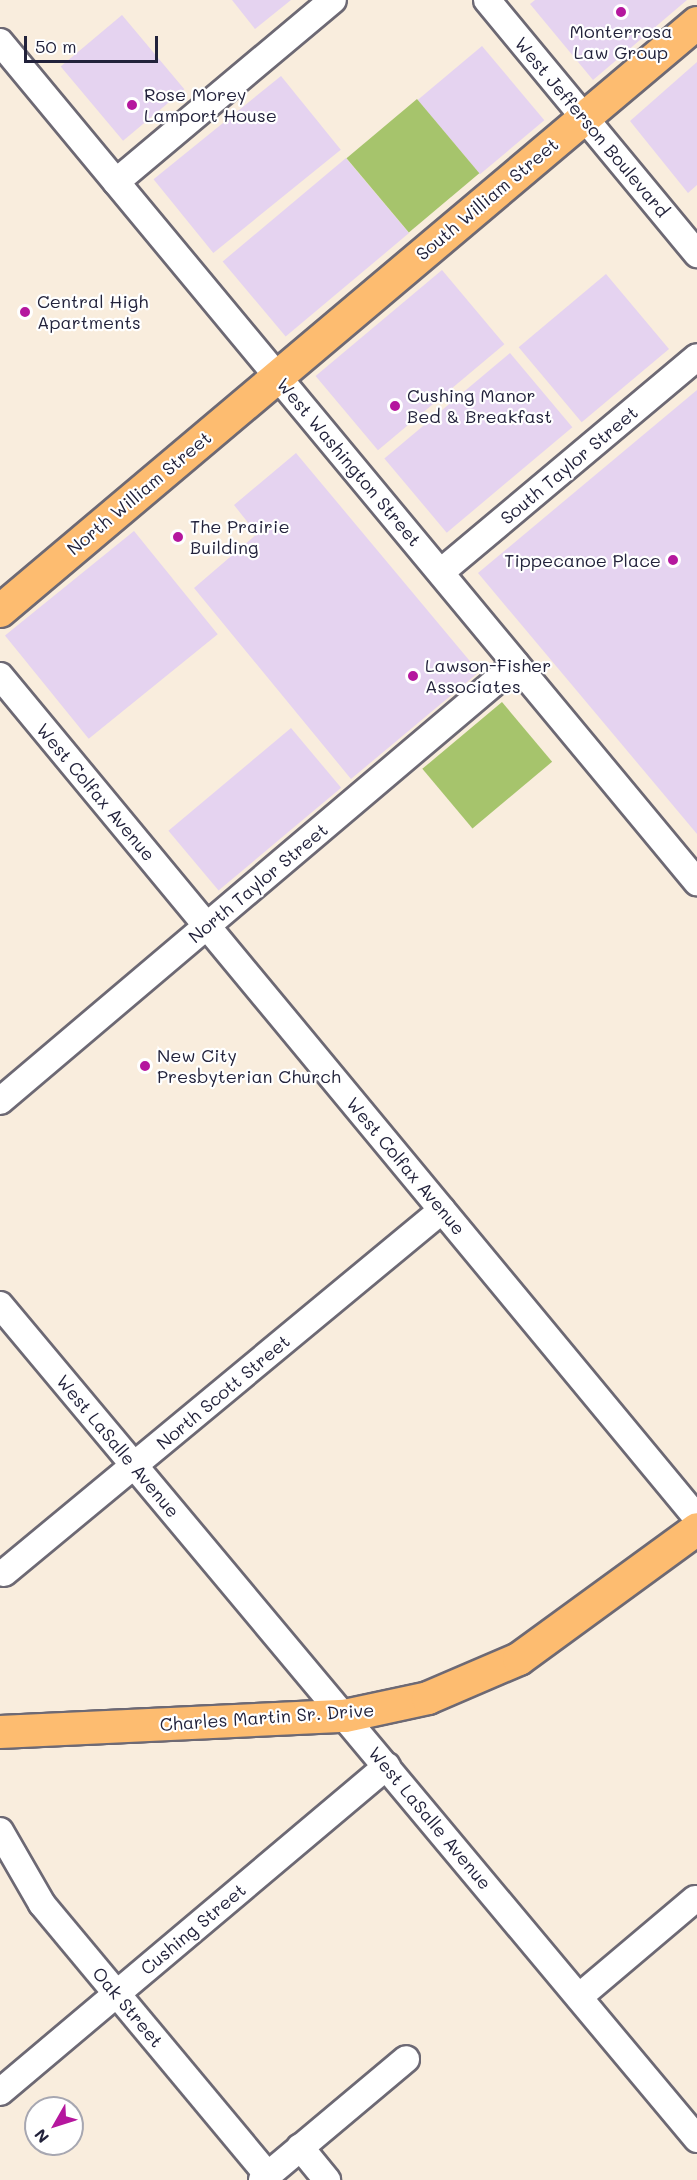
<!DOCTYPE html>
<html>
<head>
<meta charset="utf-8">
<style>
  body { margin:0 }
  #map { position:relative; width:697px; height:2180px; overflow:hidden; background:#f9eddd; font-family:Mali,sans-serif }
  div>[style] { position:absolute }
  .built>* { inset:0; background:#e5d3f0; transform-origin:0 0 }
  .green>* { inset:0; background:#a6c46c; transform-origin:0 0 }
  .roads { filter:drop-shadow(2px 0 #6d6974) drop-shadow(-2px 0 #6d6974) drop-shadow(0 2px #6d6974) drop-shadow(0 -2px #6d6974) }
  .minor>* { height:26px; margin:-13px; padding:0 13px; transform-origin:13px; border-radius:13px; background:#fff }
  .major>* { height:32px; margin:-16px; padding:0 16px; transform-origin:16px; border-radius:16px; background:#fdbc70 }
  .dots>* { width:16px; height:16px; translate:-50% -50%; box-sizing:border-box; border:3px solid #fff; border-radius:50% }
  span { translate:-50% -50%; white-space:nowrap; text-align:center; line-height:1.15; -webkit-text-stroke:4.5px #fff; paint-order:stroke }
  .poi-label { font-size:18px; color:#22223b }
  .left { translate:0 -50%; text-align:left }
  .right { translate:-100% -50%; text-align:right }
  .street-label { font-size:18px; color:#22223b }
  .north { position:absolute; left:24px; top:2096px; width:60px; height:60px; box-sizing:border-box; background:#fff; border:2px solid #a7a7b1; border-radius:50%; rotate:231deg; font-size:16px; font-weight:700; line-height:24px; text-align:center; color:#22223b }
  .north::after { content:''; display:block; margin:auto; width:21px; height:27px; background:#b5179e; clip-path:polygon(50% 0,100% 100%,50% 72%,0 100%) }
  .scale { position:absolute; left:24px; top:36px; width:134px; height:27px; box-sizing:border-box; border:3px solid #22223b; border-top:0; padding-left:8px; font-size:18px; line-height:21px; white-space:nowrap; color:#22223b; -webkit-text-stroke:4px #fff; paint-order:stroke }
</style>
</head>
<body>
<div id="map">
  <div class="built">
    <div style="clip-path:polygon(232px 0,291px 0,255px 29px)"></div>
    <div style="clip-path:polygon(535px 0,687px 0,593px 80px,530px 4px)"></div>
    <div style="left:122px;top:15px;width:97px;height:80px;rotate:50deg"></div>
    <div style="left:482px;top:46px;width:97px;height:84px;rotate:50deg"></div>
    <div style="clip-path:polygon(697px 62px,697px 185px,688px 193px,630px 121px)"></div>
    <div style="left:281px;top:76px;width:95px;height:164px;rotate:51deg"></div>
    <div style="left:346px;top:158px;width:98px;height:161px;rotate:50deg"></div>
    <div style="left:442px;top:270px;width:97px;height:165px;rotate:50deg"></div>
    <div style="left:606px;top:274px;width:98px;height:114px;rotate:50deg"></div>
    <div style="left:510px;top:353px;width:97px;height:164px;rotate:50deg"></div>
    <div style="clip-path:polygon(697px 390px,697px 834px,478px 573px)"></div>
    <div style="clip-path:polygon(296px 453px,479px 672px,351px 779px,194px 588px,257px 534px,234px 505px)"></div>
    <div style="left:134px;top:531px;width:133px;height:166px;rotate:51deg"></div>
    <div style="left:291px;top:728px;width:78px;height:160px;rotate:50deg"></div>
  </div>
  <div class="green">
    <div style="left:417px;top:99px;width:97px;height:92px;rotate:50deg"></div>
    <div style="left:502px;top:702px;width:78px;height:104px;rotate:50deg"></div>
  </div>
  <div class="roads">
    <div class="minor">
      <div style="left:487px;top:0;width:330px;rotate:50.4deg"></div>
      <div style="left:0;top:42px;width:1092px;rotate:50.32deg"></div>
      <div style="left:116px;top:182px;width:283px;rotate:-40deg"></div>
      <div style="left:441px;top:572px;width:334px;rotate:-40deg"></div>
      <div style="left:0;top:676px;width:1093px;rotate:50.38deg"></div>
      <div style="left:0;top:1101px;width:676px;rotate:-40.26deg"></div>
      <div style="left:0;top:1305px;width:1087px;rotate:50.11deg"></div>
      <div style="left:4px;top:1573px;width:569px;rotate:-39.65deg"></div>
      <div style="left:0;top:1831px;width:84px;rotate:60.1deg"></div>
      <div style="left:42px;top:1904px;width:353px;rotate:50.2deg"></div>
      <div style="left:579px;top:1997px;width:152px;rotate:-40.2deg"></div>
      <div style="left:0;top:2092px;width:506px;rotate:-40.11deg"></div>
      <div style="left:300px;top:2147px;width:43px;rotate:50.7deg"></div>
      <div style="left:262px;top:2180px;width:188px;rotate:-40deg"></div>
    </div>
    <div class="major">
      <div style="left:0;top:611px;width:912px;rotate:-40.15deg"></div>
      <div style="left:0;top:1732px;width:345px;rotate:-2.7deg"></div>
      <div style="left:345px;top:1716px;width:85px;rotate:-12.2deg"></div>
      <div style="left:428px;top:1698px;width:99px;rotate:-23.2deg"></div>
      <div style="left:519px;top:1659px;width:220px;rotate:-36.1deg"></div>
    </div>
  </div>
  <div class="dots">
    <div style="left:621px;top:12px;background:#b5179e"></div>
    <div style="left:132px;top:105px;background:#b5179e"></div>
    <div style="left:25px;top:312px;background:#b5179e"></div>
    <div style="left:395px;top:406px;background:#b5179e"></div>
    <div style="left:178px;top:537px;background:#b5179e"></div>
    <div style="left:673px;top:560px;background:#b5179e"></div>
    <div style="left:413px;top:676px;background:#b5179e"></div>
    <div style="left:145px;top:1066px;background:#b5179e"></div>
  </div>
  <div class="poi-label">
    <span style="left:621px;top:42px">Monterrosa<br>Law Group</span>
    <span class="left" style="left:144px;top:105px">Rose Morey<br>Lamport House</span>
    <span class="left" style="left:37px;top:312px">Central High<br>Apartments</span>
    <span class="left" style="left:407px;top:406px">Cushing Manor<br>Bed &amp; Breakfast</span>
    <span class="left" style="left:190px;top:537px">The Prairie<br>Building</span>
    <span class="right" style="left:661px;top:560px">Tippecanoe Place</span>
    <span class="left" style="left:425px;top:676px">Lawson-Fisher<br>Associates</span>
    <span class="left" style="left:157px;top:1066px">New City<br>Presbyterian Church</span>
  </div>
  <div class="street-label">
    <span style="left:592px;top:127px;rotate:50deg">West Jefferson Boulevard</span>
    <span style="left:487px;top:199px;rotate:-40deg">South William Street</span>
    <span style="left:349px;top:462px;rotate:50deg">West Washington Street</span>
    <span style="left:569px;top:465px;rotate:-40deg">South Taylor Street</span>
    <span style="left:139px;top:493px;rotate:-40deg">North William Street</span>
    <span style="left:96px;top:792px;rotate:50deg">West Colfax Avenue</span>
    <span style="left:258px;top:883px;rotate:-40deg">North Taylor Street</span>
    <span style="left:406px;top:1166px;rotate:50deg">West Colfax Avenue</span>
    <span style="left:223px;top:1392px;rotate:-40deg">North Scott Street</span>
    <span style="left:118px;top:1446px;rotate:50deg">West LaSalle Avenue</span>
    <span style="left:267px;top:1717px;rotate:-4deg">Charles Martin Sr. Drive</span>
    <span style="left:430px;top:1818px;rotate:50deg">West LaSalle Avenue</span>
    <span style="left:193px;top:1929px;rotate:-40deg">Cushing Street</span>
    <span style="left:128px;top:2007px;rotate:50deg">Oak Street</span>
  </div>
  <div class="north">N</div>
  <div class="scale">50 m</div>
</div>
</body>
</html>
